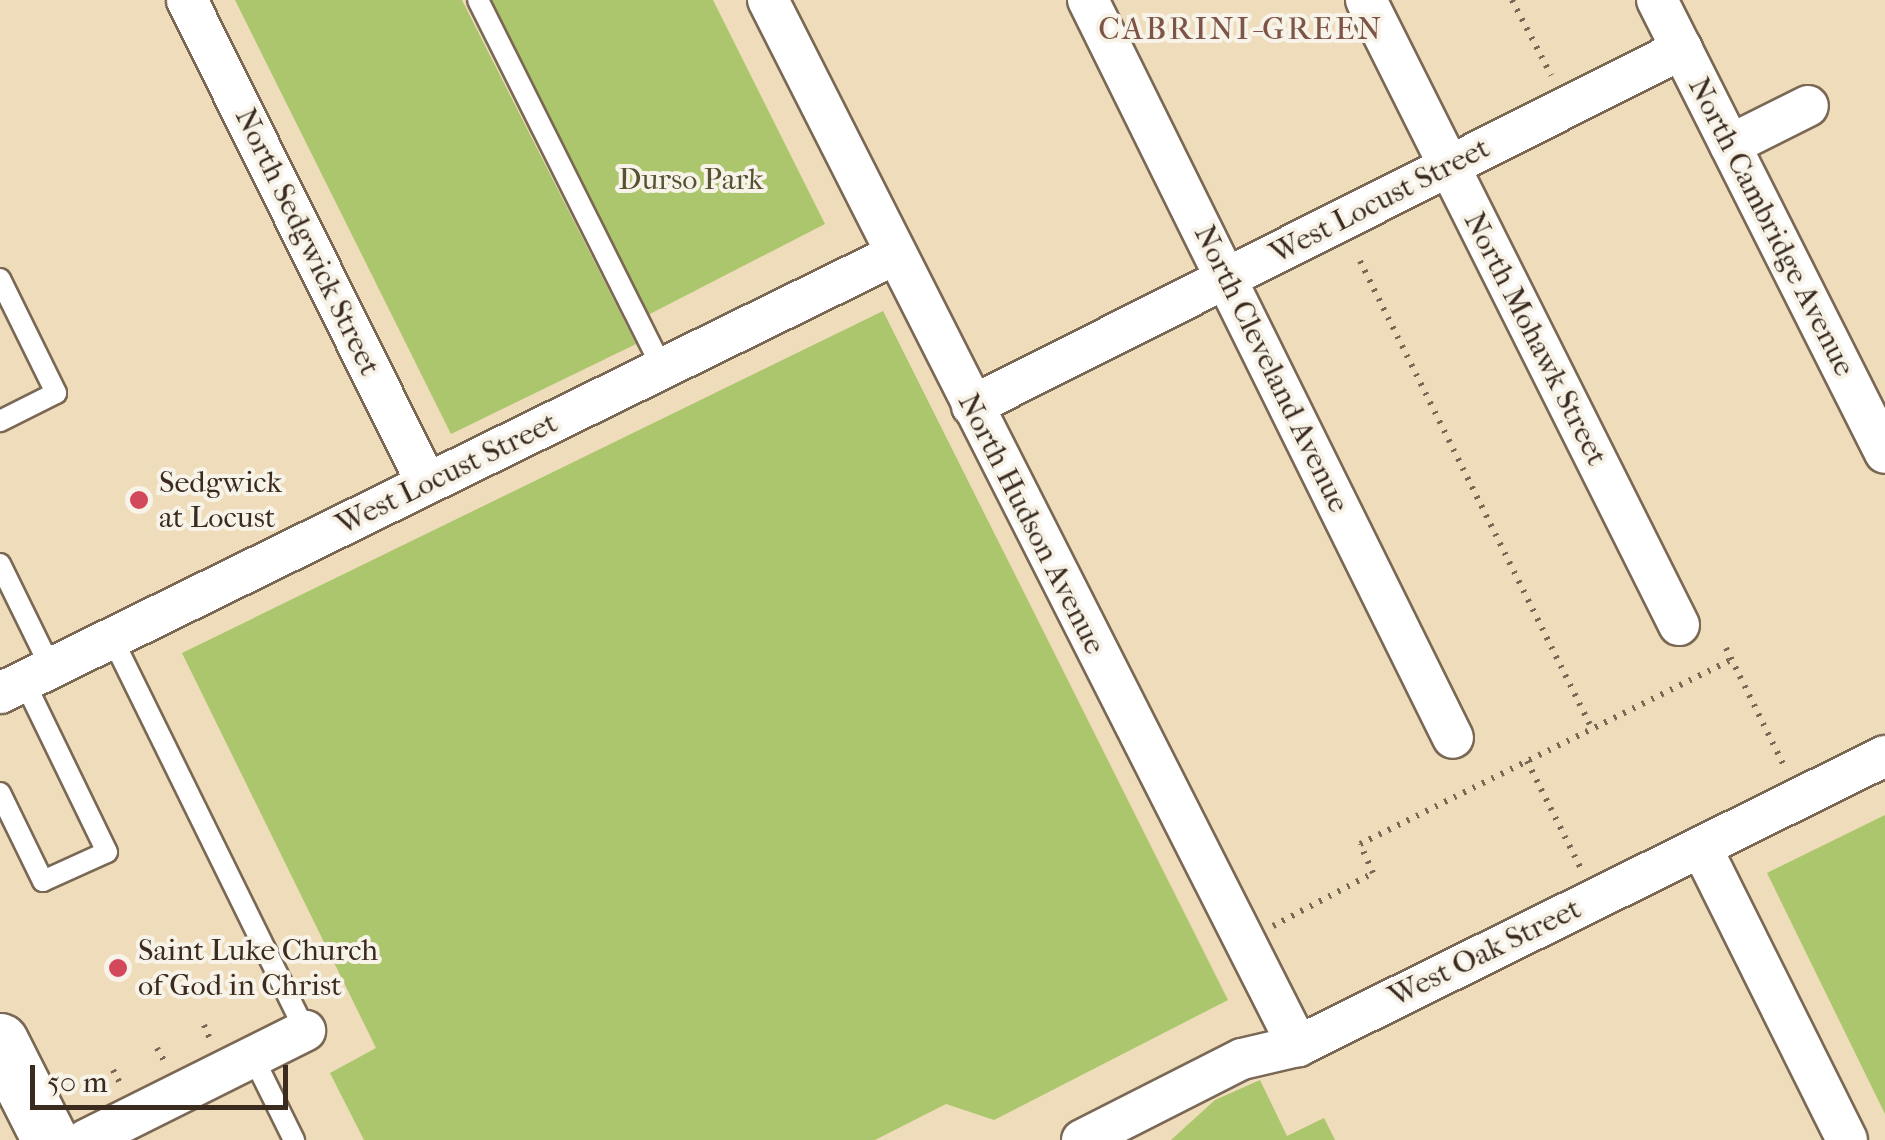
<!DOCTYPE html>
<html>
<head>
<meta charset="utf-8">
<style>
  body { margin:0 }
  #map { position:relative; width:1885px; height:1140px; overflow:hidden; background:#efdcba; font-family:"IM FELL French Canon",serif }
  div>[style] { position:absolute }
  .green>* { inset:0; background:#abc66c }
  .path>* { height:6px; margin-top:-3px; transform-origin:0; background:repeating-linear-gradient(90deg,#7a6855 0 2.5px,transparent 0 10.5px) }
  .roads { filter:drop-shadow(2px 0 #7a6855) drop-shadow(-2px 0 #7a6855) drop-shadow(0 2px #7a6855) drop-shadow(0 -2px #7a6855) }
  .lane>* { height:20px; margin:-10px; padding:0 10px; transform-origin:10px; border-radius:10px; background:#fff }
  .street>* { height:40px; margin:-20px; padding:0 20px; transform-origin:20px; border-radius:20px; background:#fff }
  .secondary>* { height:55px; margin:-27.5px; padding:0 27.5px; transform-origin:27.5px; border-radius:27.5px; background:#fff }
  .dots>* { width:28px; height:28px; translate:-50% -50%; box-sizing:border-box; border:5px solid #f7f3e8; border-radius:50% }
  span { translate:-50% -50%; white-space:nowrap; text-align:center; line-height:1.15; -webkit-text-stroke:8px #f7f3e8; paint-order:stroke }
  .park-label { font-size:30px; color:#575132 }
  .street-label { font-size:30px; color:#3b2a1e }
  .poi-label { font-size:30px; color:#3b2a1e }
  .left { translate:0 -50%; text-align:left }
  .neighbourhood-label { font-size:32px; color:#7e5447; letter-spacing:2.5px }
  .scale { position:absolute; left:30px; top:1065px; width:258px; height:45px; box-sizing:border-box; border:5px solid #3b2a1e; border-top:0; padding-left:12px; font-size:30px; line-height:35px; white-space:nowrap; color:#3b2a1e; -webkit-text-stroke:8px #f7f3e8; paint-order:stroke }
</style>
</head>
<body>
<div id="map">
  <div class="green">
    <div style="clip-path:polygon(235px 0,462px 0,636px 344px,451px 434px)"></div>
    <div style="clip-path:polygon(491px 0,713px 0,825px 224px,646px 316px)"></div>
    <div style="clip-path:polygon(883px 311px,1228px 1000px,994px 1120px,946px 1104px,875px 1140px,364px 1140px,330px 1073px,376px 1048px,182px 653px)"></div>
    <div style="clip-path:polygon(1885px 815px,1885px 1114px,1767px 873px)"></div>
    <div style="clip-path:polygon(1260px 1080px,1287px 1136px,1324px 1118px,1335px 1140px,1171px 1140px,1215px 1100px)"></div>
  </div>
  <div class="path">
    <div style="left:1512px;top:0;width:85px;rotate:62.5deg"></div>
    <div style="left:1360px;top:261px;width:522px;rotate:63.63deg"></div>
    <div style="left:1726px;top:648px;width:134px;rotate:63.8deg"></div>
    <div style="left:1527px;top:761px;width:119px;rotate:63.4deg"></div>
    <div style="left:1273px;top:926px;width:113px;rotate:-27.9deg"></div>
    <div style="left:1373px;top:873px;width:32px;rotate:-114deg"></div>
    <div style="left:1360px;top:844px;width:415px;rotate:-26.4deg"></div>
    <div style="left:204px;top:1025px;width:15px;rotate:67deg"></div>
    <div style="left:157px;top:1048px;width:18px;rotate:61deg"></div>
    <div style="left:113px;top:1070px;width:17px;rotate:62deg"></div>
  </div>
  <div class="roads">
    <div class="lane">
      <div style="left:478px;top:0;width:413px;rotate:63.4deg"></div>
      <div style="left:0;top:279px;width:127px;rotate:63.8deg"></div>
      <div style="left:56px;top:393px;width:63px;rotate:153.4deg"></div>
      <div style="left:0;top:564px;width:116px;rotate:63.9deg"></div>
      <div style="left:112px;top:638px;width:438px;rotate:63.8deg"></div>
      <div style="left:0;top:793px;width:98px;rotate:64deg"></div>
      <div style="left:43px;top:881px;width:70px;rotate:-24.4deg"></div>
      <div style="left:107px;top:852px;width:190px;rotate:-115.9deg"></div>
      <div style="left:253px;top:1057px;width:93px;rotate:63.7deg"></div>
    </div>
    <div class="street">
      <div style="left:187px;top:0;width:540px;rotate:63.62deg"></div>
      <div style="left:768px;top:0;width:1173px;rotate:63.13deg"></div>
      <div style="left:1088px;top:0;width:823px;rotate:63.68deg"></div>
      <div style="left:1366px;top:0;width:699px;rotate:63.4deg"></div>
      <div style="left:1657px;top:0;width:507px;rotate:63.28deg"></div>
      <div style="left:1730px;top:145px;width:87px;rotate:-26.6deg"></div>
      <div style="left:972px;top:406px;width:795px;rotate:-26.69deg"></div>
      <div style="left:0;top:693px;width:996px;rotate:-26.1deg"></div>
      <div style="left:1701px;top:847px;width:327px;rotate:63.5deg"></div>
      <div style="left:86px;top:1140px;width:245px;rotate:-26.5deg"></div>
      <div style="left:1082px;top:1140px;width:179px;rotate:-26.9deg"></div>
      <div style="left:1242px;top:1059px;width:57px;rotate:-13.1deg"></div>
      <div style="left:1298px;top:1046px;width:655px;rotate:-26.29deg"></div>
    </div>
    <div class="secondary">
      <div style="left:0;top:1041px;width:111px;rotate:63.2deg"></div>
    </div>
  </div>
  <div class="dots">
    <div style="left:139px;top:500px;background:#d1495b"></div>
    <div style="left:118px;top:968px;background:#d1495b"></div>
  </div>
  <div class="park-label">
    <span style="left:691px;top:180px">Durso Park</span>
  </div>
  <div class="street-label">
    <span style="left:1380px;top:201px;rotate:-27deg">West Locust Street</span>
    <span style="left:1771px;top:227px;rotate:63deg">North Cambridge Avenue</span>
    <span style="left:307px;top:242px;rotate:64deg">North Sedgwick Street</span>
    <span style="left:1535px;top:339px;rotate:63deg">North Mohawk Street</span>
    <span style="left:1271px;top:369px;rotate:64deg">North Cleveland Avenue</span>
    <span style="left:447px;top:474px;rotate:-26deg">West Locust Street</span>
    <span style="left:1031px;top:524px;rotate:63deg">North Hudson Avenue</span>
    <span style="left:1485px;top:953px;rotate:-26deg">West Oak Street</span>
  </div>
  <div class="poi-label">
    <span class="left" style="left:159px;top:500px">Sedgwick<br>at Locust</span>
    <span class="left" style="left:138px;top:968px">Saint Luke Church<br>of God in Christ</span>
  </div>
  <div class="neighbourhood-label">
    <span style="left:1241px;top:29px">CABRINI-GREEN</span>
  </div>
  <div class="scale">50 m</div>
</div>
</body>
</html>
